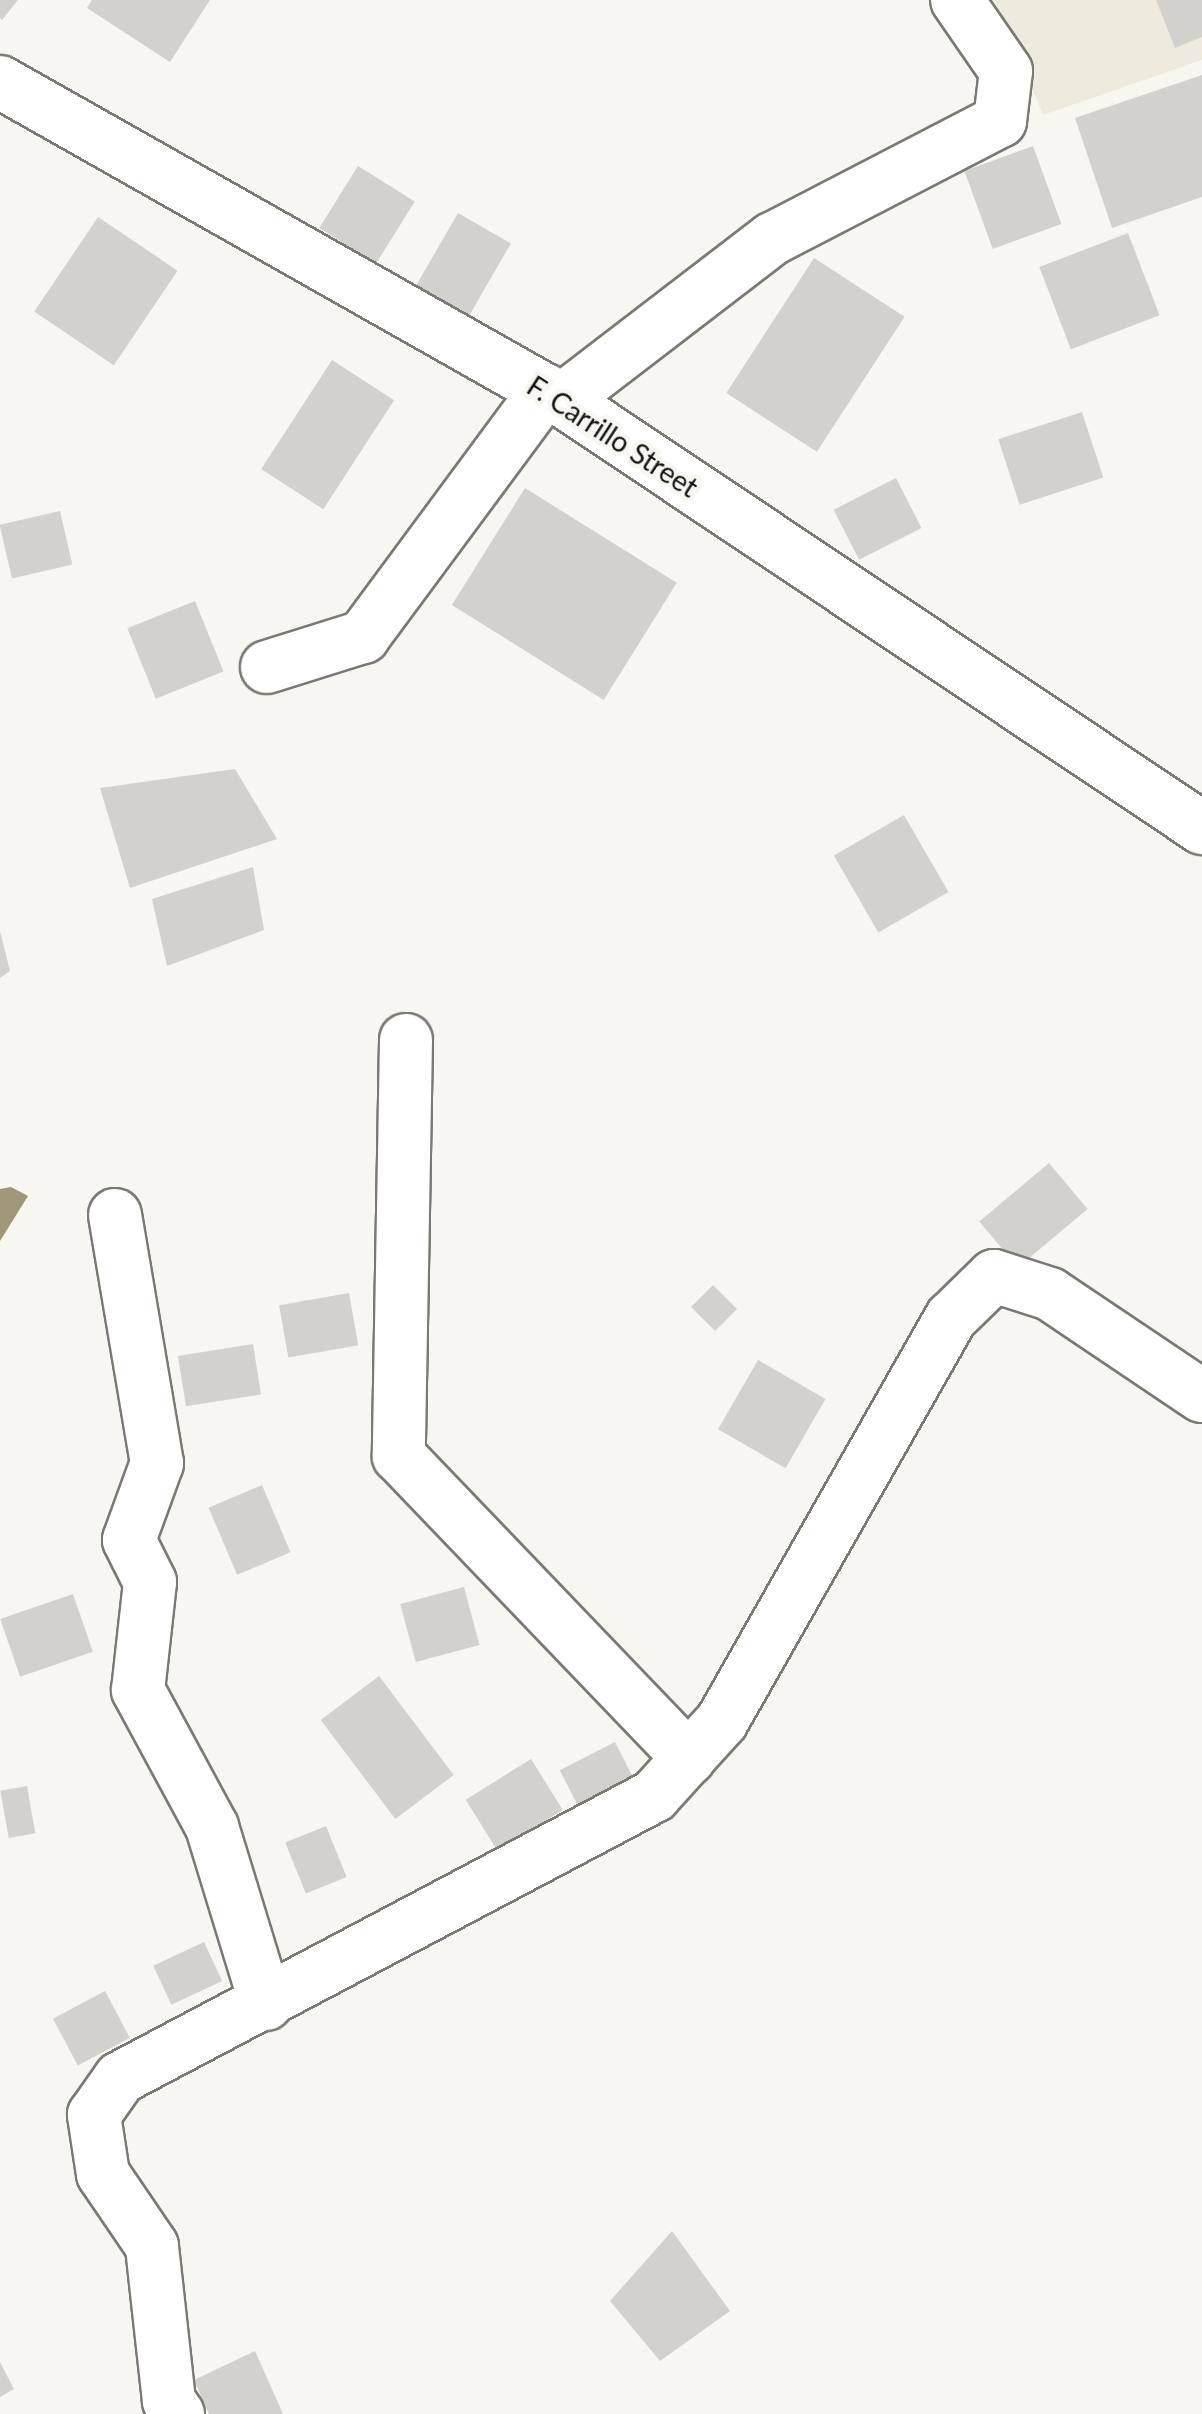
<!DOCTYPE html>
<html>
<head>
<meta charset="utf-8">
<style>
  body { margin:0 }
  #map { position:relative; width:1202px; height:2414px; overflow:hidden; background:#f7f6f0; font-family:Lato,sans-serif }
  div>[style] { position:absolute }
  .built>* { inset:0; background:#eeebde }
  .water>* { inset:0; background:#a09778 }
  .building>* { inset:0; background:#d3d1cc; transform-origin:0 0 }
  .roads { filter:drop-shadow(2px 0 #7a7974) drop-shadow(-2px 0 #7a7974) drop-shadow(0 2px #7a7974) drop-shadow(0 -2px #7a7974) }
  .minor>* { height:52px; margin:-26px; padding:0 26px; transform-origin:26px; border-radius:26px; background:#fff }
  span { translate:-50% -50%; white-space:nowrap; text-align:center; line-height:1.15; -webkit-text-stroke:9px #f7f6f0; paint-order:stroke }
  .street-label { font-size:28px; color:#121210 }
</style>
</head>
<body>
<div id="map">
  <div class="built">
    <div style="clip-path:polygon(995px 0,1202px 0,1202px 60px,1043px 115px)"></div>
  </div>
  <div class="water">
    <div style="clip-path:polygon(11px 1187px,28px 1196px,0 1241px,0 1189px)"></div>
  </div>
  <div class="building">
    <div style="clip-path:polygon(0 0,18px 0,2px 20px,0 18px)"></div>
    <div style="clip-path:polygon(92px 0,210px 0,170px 62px,87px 8px)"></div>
    <div style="clip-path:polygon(1156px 0,1202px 0,1202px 37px,1175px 48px)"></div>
    <div style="clip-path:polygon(1202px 75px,1202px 197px,1112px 228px,1075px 118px)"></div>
    <div style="left:1033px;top:146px;width:83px;height:73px;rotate:70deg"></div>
    <div style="left:358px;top:166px;width:67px;height:73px;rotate:32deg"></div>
    <div style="left:458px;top:213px;width:61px;height:90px;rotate:30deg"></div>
    <div style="left:98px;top:217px;width:96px;height:114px;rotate:34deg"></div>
    <div style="left:1128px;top:233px;width:88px;height:95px;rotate:69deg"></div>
    <div style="left:814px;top:258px;width:108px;height:161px;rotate:33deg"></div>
    <div style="left:332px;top:360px;width:74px;height:130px;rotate:33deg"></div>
    <div style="left:1082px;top:412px;width:69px;height:88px;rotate:72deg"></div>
    <div style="left:896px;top:478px;width:56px;height:70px;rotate:63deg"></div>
    <div style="left:525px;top:488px;width:179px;height:138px;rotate:32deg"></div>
    <div style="left:60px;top:511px;width:55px;height:62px;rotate:77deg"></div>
    <div style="left:195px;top:601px;width:76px;height:73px;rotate:68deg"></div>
    <div style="clip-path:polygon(235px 769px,277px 839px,130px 888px,100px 788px)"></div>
    <div style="left:904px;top:815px;width:89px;height:81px;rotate:60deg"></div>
    <div style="clip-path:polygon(253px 867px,264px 930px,167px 966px,152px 899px)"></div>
    <div style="clip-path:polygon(0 931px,10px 971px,0 978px)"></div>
    <div style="left:1049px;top:1163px;width:60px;height:91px;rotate:50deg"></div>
    <div style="left:713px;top:1285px;width:34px;height:31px;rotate:45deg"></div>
    <div style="left:349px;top:1293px;width:53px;height:71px;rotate:80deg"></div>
    <div style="left:253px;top:1344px;width:51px;height:76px;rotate:81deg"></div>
    <div style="left:758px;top:1360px;width:78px;height:80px;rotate:30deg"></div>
    <div style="left:262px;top:1485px;width:73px;height:58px;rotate:67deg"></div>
    <div style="left:464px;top:1587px;width:60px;height:66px;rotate:75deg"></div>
    <div style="left:73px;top:1594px;width:61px;height:77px;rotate:71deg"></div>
    <div style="left:379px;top:1676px;width:124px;height:73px;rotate:53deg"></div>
    <div style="left:615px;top:1742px;width:47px;height:62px;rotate:63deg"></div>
    <div style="left:531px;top:1759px;width:60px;height:77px;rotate:58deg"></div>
    <div style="left:27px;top:1786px;width:48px;height:27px;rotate:80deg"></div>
    <div style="left:326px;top:1826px;width:55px;height:44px;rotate:68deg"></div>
    <div style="left:204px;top:1942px;width:43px;height:56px;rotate:65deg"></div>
    <div style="left:105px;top:1991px;width:53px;height:59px;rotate:62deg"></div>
    <div style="clip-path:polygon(672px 2231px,730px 2311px,660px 2361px,610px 2301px)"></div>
    <div style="clip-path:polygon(255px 2351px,283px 2414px,209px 2414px,194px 2380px)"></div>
    <div style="clip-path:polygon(0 2362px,14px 2389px,0 2397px)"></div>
  </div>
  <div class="roads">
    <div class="minor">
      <div style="left:0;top:82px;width:646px;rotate:29.5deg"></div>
      <div style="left:562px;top:400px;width:770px;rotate:33.77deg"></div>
      <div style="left:562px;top:400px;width:265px;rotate:-37.5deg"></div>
      <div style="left:772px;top:239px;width:257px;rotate:-27.4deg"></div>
      <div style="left:1000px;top:121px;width:50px;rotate:-83.2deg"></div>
      <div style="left:1006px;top:71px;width:86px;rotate:-124.6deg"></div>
      <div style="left:267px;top:667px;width:101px;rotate:-17.4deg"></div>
      <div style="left:363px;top:637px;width:307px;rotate:-53.5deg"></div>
      <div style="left:406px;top:1040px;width:416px;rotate:91deg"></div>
      <div style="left:399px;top:1456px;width:419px;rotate:46.2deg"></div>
      <div style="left:115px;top:1215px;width:252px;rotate:80.4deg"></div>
      <div style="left:157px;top:1463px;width:82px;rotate:110deg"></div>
      <div style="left:129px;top:1540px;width:47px;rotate:63.4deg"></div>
      <div style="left:150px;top:1582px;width:109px;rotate:96.3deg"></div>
      <div style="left:138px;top:1690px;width:156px;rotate:61.6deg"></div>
      <div style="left:212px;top:1827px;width:185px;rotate:73deg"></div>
      <div style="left:178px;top:2414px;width:16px;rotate:-125deg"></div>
      <div style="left:169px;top:2401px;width:156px;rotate:-96.3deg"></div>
      <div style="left:152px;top:2246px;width:87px;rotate:-124.2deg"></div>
      <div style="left:103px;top:2174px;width:60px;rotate:-98.7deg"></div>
      <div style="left:94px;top:2115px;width:45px;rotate:-54.9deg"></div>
      <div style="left:120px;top:2078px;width:604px;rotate:-27.84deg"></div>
      <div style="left:654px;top:1796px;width:101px;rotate:-47.8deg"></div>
      <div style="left:722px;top:1721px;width:464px;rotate:-60.4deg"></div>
      <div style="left:951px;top:1318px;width:60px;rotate:-44.3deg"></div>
      <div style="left:994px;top:1276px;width:59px;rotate:17.8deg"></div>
      <div style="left:1050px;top:1294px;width:183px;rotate:33.9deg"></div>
    </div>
  </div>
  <div class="street-label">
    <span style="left:613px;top:436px;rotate:33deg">F. Carrillo Street</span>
  </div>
</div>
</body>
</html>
